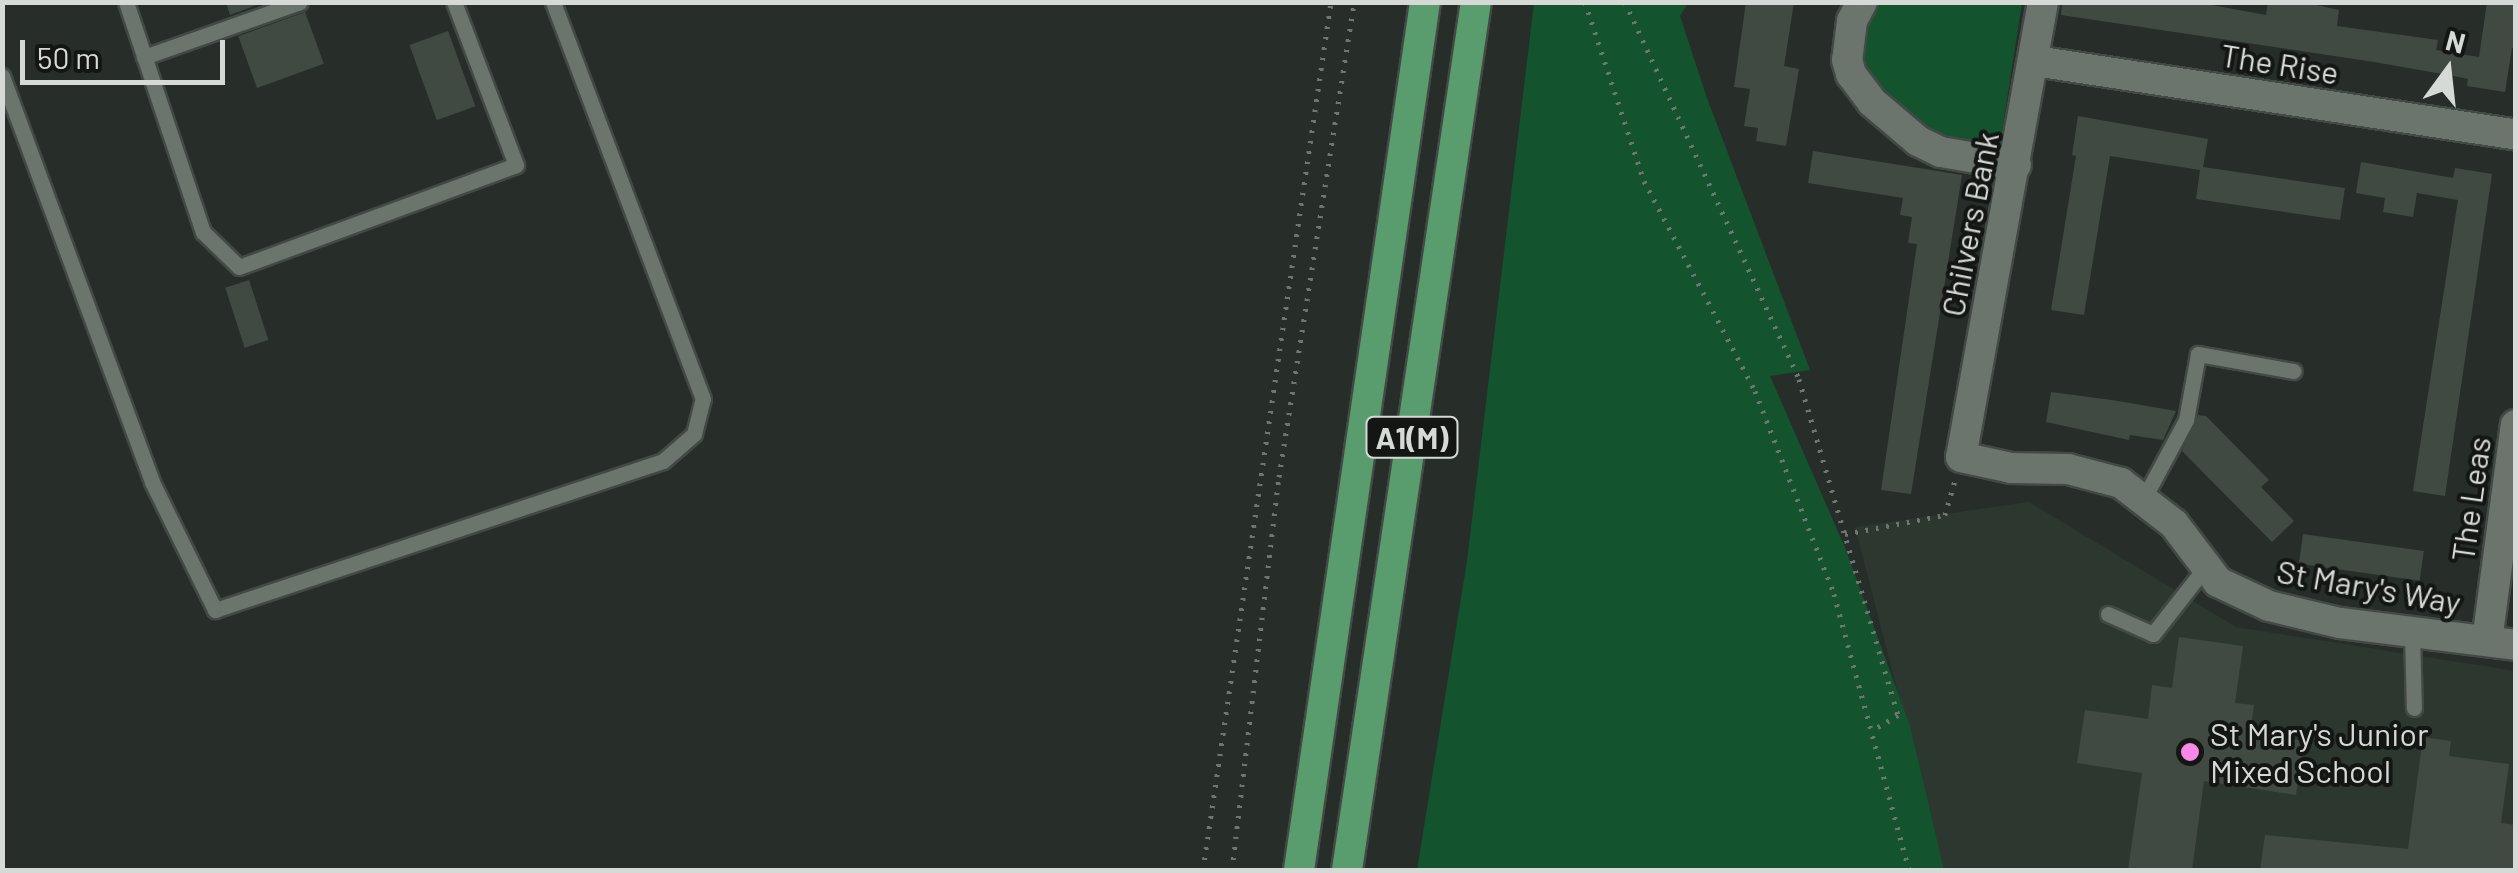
<!DOCTYPE html>
<html>
<head>
<meta charset="utf-8">
<style>
  body { margin:0 }
  #map { position:relative; width:2518px; height:873px; overflow:hidden; background:#272e29; font-family:Barlow,sans-serif }
  div>[style] { position:absolute }
  .built>* { inset:0; background:#2c382f }
  .green>* { inset:0; background:#13532d }
  .building>* { inset:0; background:#414943; transform-origin:0 0 }
  .path>* { height:5px; margin-top:-2.5px; transform-origin:0; background:repeating-linear-gradient(90deg,#707571 0 2.5px,transparent 0 10.5px) }
  .roads { filter:drop-shadow(2px 0 #434945) drop-shadow(-2px 0 #434945) drop-shadow(0 2px #434945) drop-shadow(0 -2px #434945) }
  .service>* { height:15px; margin:-7.5px; padding:0 7.5px; transform-origin:7.5px; border-radius:7.5px; background:#6c746e }
  .minor>* { height:30px; margin:-15px; padding:0 15px; transform-origin:15px; border-radius:15px; background:#6c746e }
  .motorway>* { height:30px; margin:-15px; padding:0 15px; transform-origin:15px; border-radius:15px; background:#599c6e }
  .dots>* { width:28px; height:28px; translate:-50% -50%; box-sizing:border-box; border:5px solid #131613; border-radius:50% }
  span { translate:-50% -50%; white-space:nowrap; text-align:center; line-height:1.15; -webkit-text-stroke:8px #131613; paint-order:stroke }
  .shield-label span { padding:2px 8px; background:#131613; border:2px solid; border-radius:8px; -webkit-text-stroke-width:0 }
  .shield-label { font-size:30px; color:#d6dad7; font-weight:700 }
  .street-label { font-size:32px; color:#d6dad7 }
  .poi-label { font-size:32px; color:#d6dad7 }
  .left { translate:0 -50%; text-align:left }
  .frame { position:absolute; inset:0; border:5px solid #d6dad7; pointer-events:none }
  .north { position:absolute; left:2398px; top:20px; width:100px; height:100px; -webkit-text-stroke:8px #131613; paint-order:stroke; rotate:15deg; font-size:28px; font-weight:700; line-height:40px; text-align:center; color:#d6dad7 }
  .north::after { content:''; display:block; margin:auto; width:35px; height:45px; background:#d6dad7; clip-path:polygon(50% 0,100% 100%,50% 72%,0 100%) }
  .scale { position:absolute; left:20px; top:40px; width:205px; height:45px; box-sizing:border-box; border:5px solid #d6dad7; border-top:0; padding-left:12px; font-size:30px; line-height:35px; white-space:nowrap; color:#d6dad7; -webkit-text-stroke:8px #131613; paint-order:stroke }
</style>
</head>
<body>
<div id="map">
  <div class="built">
    <div style="clip-path:polygon(2029px 502px,2236px 627px,2515px 671px,2515px 870px,1944px 870px,1855px 527px)"></div>
  </div>
  <div class="green">
    <div style="clip-path:polygon(1534px 3px,1688px 3px,1680px 16px,1707px 98px,1810px 370px,1770px 376px,1846px 550px,1910px 726px,1944px 870px,1417px 870px,1467px 561px)"></div>
    <div style="clip-path:polygon(1875px 3px,2022px 3px,2000px 145px,1993px 150px,1945px 147px,1877px 99px,1856px 50px)"></div>
  </div>
  <div class="building">
    <div style="clip-path:polygon(226px 2px,265px 2px,230px 15px)"></div>
    <div style="clip-path:polygon(1746px 2px,1794px 2px,1784px 66px,1799px 69px,1786px 146px,1756px 141px,1758px 128px,1744px 126px,1750px 89px,1734px 87px)"></div>
    <div style="clip-path:polygon(2062px 2px,2195px 2px,2266px 15px,2268px 2px,2302px 2px,2339px 10px,2337px 26px,2438px 40px,2436px 50px,2479px 57px,2487px 2px,2516px 2px,2516px 48px,2512px 48px,2505px 92px,2467px 86px,2468px 79px,2454px 76px,2374px 62px,2061px 15px)"></div>
    <div style="left:305px;top:12px;width:55px;height:71px;rotate:70deg"></div>
    <div style="left:448px;top:31px;width:80px;height:41px;rotate:70deg"></div>
    <div style="clip-path:polygon(2078px 116px,2208px 139px,2203px 167px,2345px 188px,2340px 220px,2196px 199px,2200px 170px,2110px 156px,2084px 315px,2051px 310px,2076px 156px,2072px 155px)"></div>
    <div style="clip-path:polygon(1813px 151px,1962px 175px,1911px 494px,1881px 490px,1917px 244px,1908px 243px,1912px 217px,1900px 215px,1903px 198px,1808px 183px)"></div>
    <div style="clip-path:polygon(2361px 162px,2453px 178px,2455px 168px,2492px 174px,2445px 496px,2413px 491px,2458px 200px,2417px 193px,2413px 217px,2383px 212px,2385px 198px,2356px 193px)"></div>
    <div style="left:249px;top:280px;width:63px;height:25px;rotate:72deg"></div>
    <div style="clip-path:polygon(2051px 392px,2112px 400px,2176px 411px,2163px 440px,2130px 435px,2129px 440px,2046px 422px)"></div>
    <div style="clip-path:polygon(2198px 415px,2206px 416px,2269px 480px,2261px 487px,2294px 521px,2272px 542px,2182px 451px)"></div>
    <div style="left:2303px;top:534px;width:122px;height:30px;rotate:8deg"></div>
    <div style="clip-path:polygon(2179px 637px,2243px 646px,2235px 703px,2254px 705px,2250px 733px,2304px 741px,2296px 795px,2204px 781px,2192px 870px,2128px 870px,2142px 773px,2077px 763px,2085px 710px,2148px 719px,2152px 685px,2172px 688px)"></div>
    <div style="clip-path:polygon(2423px 737px,2451px 741px,2449px 756px,2509px 764px,2501px 823px,2516px 825px,2516px 870px,2260px 870px,2265px 835px,2408px 849px)"></div>
  </div>
  <div class="path">
    <div style="left:1585px;top:2px;width:188px;rotate:71.8deg"></div>
    <div style="left:1644px;top:181px;width:238px;rotate:62.1deg"></div>
    <div style="left:1755px;top:391px;width:218px;rotate:68.7deg"></div>
    <div style="left:1834px;top:594px;width:286px;rotate:74.8deg"></div>
    <div style="left:1625px;top:2px;width:415px;rotate:65.2deg"></div>
    <div style="left:1799px;top:379px;width:350px;rotate:73.6deg"></div>
    <div style="left:1898px;top:715px;width:31px;rotate:149deg"></div>
    <div style="left:1845px;top:534px;width:102px;rotate:-10.8deg"></div>
    <div style="left:1945px;top:515px;width:35px;rotate:-74deg"></div>
    <div style="left:1203px;top:870px;width:877px;rotate:-81.61deg"></div>
    <div style="left:1232px;top:870px;width:396px;rotate:-83.2deg"></div>
    <div style="left:1279px;top:477px;width:481px;rotate:-81deg"></div>
  </div>
  <div class="roads">
    <div class="service">
      <div style="left:126px;top:2px;width:243px;rotate:71.5deg"></div>
      <div style="left:203px;top:232px;width:50px;rotate:44.2deg"></div>
      <div style="left:239px;top:267px;width:295px;rotate:-20.2deg"></div>
      <div style="left:516px;top:165px;width:174px;rotate:-110.8deg"></div>
      <div style="left:144px;top:57px;width:165px;rotate:-19.4deg"></div>
      <div style="left:2px;top:76px;width:433px;rotate:69.7deg"></div>
      <div style="left:152px;top:482px;width:143px;rotate:63.8deg"></div>
      <div style="left:215px;top:610px;width:472px;rotate:-18.4deg"></div>
      <div style="left:663px;top:461px;width:41px;rotate:-41.1deg"></div>
      <div style="left:694px;top:434px;width:36px;rotate:-76deg"></div>
      <div style="left:703px;top:399px;width:424px;rotate:-110.7deg"></div>
      <div style="left:2144px;top:498px;width:89px;rotate:-61.7deg"></div>
      <div style="left:2186px;top:420px;width:67px;rotate:-79.7deg"></div>
      <div style="left:2198px;top:354px;width:97px;rotate:10.1deg"></div>
      <div style="left:2108px;top:614px;width:49px;rotate:24deg"></div>
      <div style="left:2153px;top:634px;width:83px;rotate:-51.9deg"></div>
      <div style="left:2412px;top:634px;width:74px;rotate:88.5deg"></div>
    </div>
    <div class="minor">
      <div style="left:1862px;top:2px;width:21px;rotate:118deg"></div>
      <div style="left:1852px;top:21px;width:39px;rotate:97deg"></div>
      <div style="left:1847px;top:60px;width:15px;rotate:74deg"></div>
      <div style="left:1851px;top:74px;width:35px;rotate:53deg"></div>
      <div style="left:1872px;top:102px;width:60px;rotate:40.3deg"></div>
      <div style="left:1918px;top:141px;width:25px;rotate:26deg"></div>
      <div style="left:1941px;top:152px;width:76px;rotate:9.8deg"></div>
      <div style="left:2043px;top:2px;width:462px;rotate:100.2deg"></div>
      <div style="left:1961px;top:457px;width:51px;rotate:12.4deg"></div>
      <div style="left:2011px;top:468px;width:57px;rotate:1deg"></div>
      <div style="left:2068px;top:469px;width:55px;rotate:14.8deg"></div>
      <div style="left:2121px;top:483px;width:67px;rotate:37.7deg"></div>
      <div style="left:2174px;top:524px;width:73px;rotate:52.8deg"></div>
      <div style="left:2218px;top:582px;width:56px;rotate:25.2deg"></div>
      <div style="left:2269px;top:606px;width:73px;rotate:13.5deg"></div>
      <div style="left:2340px;top:623px;width:177px;rotate:7.1deg"></div>
      <div style="left:2035px;top:61px;width:487px;rotate:8.7deg"></div>
      <div style="left:2487px;top:641px;width:218px;rotate:-82.4deg"></div>
    </div>
    <div class="motorway">
      <div style="left:1299px;top:870px;width:877px;rotate:-81.74deg"></div>
      <div style="left:1347px;top:870px;width:878px;rotate:-81.55deg"></div>
    </div>
  </div>
  <div class="dots">
    <div style="left:2190px;top:752px;background:#f987e8"></div>
  </div>
  <div class="shield-label">
    <span style="left:1412px;top:437px">A1(M)</span>
  </div>
  <div class="street-label">
    <span style="left:2280px;top:63px;rotate:9deg">The Rise</span>
    <span style="left:1969px;top:224px;rotate:-79deg">Chilvers Bank</span>
    <span style="left:2470px;top:499px;rotate:-82deg">The Leas</span>
    <span style="left:2369px;top:586px;rotate:10deg">St Mary's Way</span>
  </div>
  <div class="poi-label">
    <span class="left" style="left:2210px;top:752px">St Mary's Junior<br>Mixed School</span>
  </div>
  <div class="frame"></div>
  <div class="north">N</div>
  <div class="scale">50 m</div>
</div>
</body>
</html>
